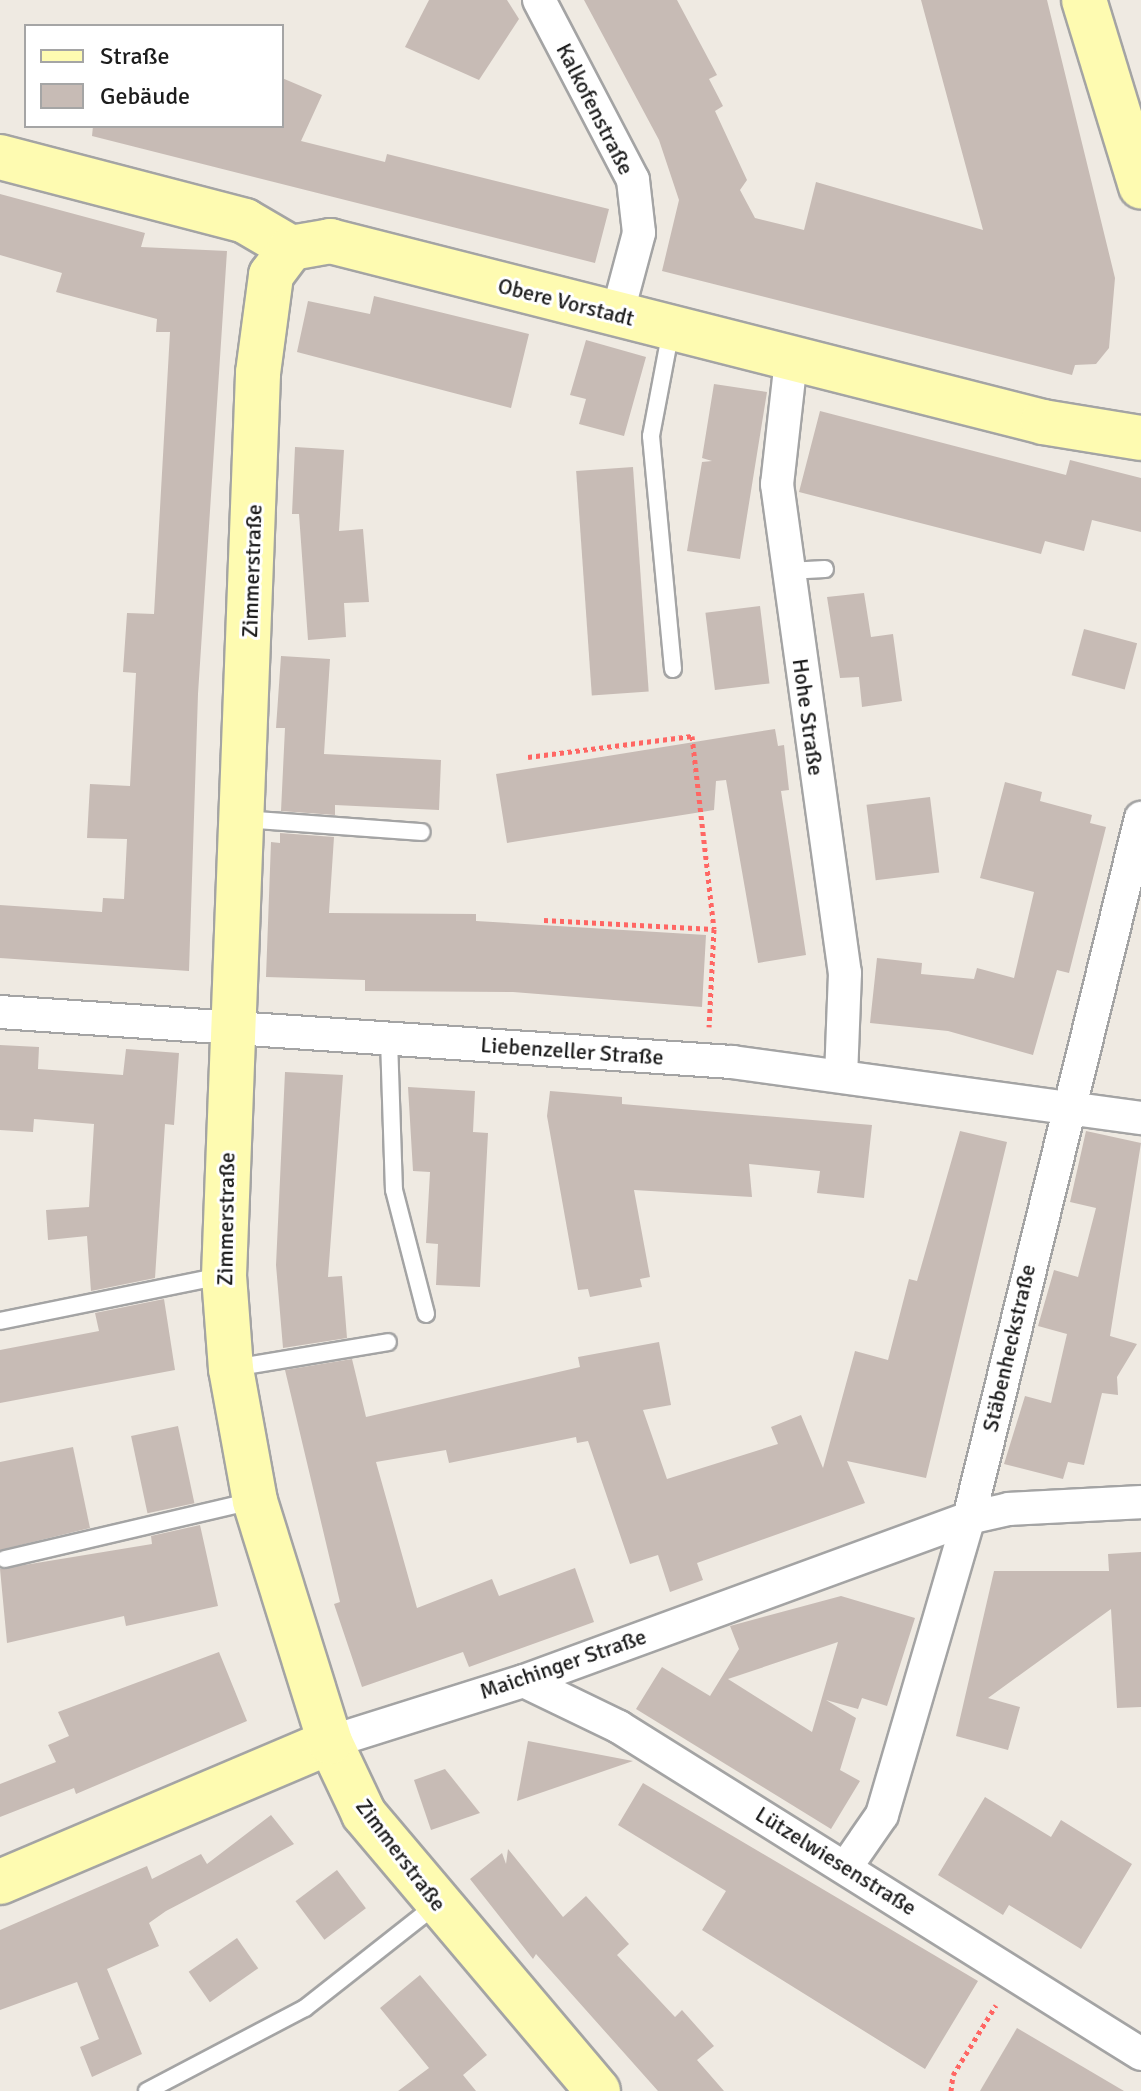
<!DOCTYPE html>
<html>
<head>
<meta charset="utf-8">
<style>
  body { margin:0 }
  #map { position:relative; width:1141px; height:2091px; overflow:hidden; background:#efeae2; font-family:Signika,sans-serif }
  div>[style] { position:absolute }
  .building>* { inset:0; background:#c7bbb5; transform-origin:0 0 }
  .path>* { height:5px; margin-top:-2.5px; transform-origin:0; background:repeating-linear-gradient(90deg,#ff6663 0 4px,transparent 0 8px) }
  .roads { filter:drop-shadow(2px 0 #a4a4a4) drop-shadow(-2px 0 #a4a4a4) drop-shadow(0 2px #a4a4a4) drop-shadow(0 -2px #a4a4a4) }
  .lane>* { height:16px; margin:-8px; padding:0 8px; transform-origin:8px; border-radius:8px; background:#fff }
  .street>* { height:32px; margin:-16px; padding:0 16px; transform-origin:16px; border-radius:16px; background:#fff }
  .secondary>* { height:44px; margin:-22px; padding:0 22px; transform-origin:22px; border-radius:22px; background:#fefbb1 }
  span { translate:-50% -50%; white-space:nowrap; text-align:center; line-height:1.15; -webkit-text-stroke:6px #fff; paint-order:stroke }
  .street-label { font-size:22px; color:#1d1d1d }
  .legend { position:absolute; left:24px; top:24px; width:260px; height:104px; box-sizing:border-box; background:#fff; border:2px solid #a5a5a5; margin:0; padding:10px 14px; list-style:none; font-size:24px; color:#1d1d1d }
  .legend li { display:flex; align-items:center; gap:16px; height:40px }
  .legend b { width:40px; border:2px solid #a5a5a5 }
</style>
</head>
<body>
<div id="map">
  <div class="building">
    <div style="clip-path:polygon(429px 0,507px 0,519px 19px,479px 80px,405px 47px)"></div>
    <div style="clip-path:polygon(584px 0,677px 0,717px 75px,709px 79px,723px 106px,715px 111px,747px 180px,740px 190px,755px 218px,804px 230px,816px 182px,983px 230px,921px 0,1047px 0,1115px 278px,1109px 348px,1096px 364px,1075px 365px,1072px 375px,662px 271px,679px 200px,659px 140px)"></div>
    <div style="clip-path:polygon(282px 78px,322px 95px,301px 141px,385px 162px,387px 154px,609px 209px,595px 263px,92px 136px,93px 126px,282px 126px)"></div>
    <div style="clip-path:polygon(0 194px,145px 233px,141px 247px,227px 251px,198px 694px,189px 971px,0 958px,0 905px,102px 912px,103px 898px,124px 899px,127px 839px,87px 838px,90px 784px,130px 786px,136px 673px,123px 672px,127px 613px,154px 614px,170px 332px,156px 332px,157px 319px,56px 292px,62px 273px,0 255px)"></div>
    <div style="clip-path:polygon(374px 296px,529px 334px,511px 408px,297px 352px,308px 301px,370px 314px)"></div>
    <div style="clip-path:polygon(586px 340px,646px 357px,624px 436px,579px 424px,586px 399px,570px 395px)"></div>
    <div style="clip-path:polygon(714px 384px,767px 392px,740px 559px,687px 551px,702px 462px,712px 461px,702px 458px)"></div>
    <div style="clip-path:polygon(820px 411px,1066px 475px,1070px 460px,1141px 478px,1141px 532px,1092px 520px,1084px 551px,1045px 541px,1041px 554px,799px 492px)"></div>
    <div style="clip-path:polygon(295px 447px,344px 450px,339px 531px,363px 529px,369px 602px,344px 603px,346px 637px,308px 640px,299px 514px,292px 514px)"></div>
    <div style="left:633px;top:467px;width:225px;height:57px;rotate:86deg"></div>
    <div style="clip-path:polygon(864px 593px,871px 637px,893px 634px,902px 701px,862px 707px,859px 677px,840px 678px,827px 597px)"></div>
    <div style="left:760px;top:606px;width:78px;height:55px;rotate:83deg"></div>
    <div style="left:1084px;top:629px;width:55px;height:48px;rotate:15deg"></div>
    <div style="clip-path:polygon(281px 656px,330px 659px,324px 754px,441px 760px,439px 810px,335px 805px,335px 815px,281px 811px,285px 728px,276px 728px)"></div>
    <div style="clip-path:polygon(775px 729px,778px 746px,784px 745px,789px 790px,781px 791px,806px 955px,758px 963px,726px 780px,716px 781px,714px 810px,507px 843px,496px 774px)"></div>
    <div style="clip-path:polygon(1005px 782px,1042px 792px,1040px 801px,1092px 815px,1090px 823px,1106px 827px,1069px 973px,1057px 970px,1033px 1055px,948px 1031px,870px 1023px,877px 958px,922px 963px,921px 974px,974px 979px,977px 968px,1014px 978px,1034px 892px,980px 878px)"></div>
    <div style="left:930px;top:797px;width:76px;height:64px;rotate:83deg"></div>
    <div style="clip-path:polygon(280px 833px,334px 837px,329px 913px,476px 914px,476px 921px,706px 935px,702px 1007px,513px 992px,365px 991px,365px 980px,266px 977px,271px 842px,280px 843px)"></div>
    <div style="clip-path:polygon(0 1045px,39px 1047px,38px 1069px,123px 1075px,126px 1049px,179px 1053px,174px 1125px,165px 1124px,155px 1278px,91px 1291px,87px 1236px,48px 1240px,46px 1210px,89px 1207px,94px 1124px,34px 1119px,33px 1132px,0 1130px)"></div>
    <div style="clip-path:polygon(285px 1072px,343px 1075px,328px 1277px,342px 1276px,347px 1338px,283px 1348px,276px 1265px)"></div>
    <div style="clip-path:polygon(408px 1087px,475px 1091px,473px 1132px,488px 1133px,480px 1287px,436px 1285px,438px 1244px,426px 1243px,430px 1172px,413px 1171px)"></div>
    <div style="clip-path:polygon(550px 1091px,622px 1097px,622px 1104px,872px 1125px,864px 1198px,817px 1193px,820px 1171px,749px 1164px,752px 1197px,634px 1190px,650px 1277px,640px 1279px,642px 1287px,590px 1297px,588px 1289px,578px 1290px,547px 1116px)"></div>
    <div style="clip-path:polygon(960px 1131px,1007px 1142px,926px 1478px,847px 1461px,865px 1503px,697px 1563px,703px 1580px,670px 1592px,658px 1555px,630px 1564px,588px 1441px,577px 1443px,576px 1437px,449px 1463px,446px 1450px,376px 1462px,417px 1608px,492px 1579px,499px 1596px,575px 1568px,594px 1622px,469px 1667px,463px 1652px,362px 1687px,334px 1604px,340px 1602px,285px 1370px,352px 1359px,366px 1417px,580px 1367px,578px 1357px,659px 1342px,671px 1405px,643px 1410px,667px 1479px,778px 1444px,771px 1427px,801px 1415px,823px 1468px,855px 1351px,888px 1360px,909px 1279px,917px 1281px)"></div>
    <div style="clip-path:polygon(1086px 1131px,1141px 1143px,1110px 1336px,1137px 1344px,1117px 1377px,1118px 1395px,1102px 1393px,1084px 1465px,1068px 1462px,1063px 1479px,1004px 1464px,1025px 1396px,1051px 1403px,1067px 1334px,1038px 1326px,1054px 1270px,1078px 1277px,1096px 1208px,1070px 1202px)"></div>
    <div style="clip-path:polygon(164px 1299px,175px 1370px,0 1403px,0 1350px,99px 1331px,95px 1313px)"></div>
    <div style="left:178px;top:1426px;width:79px;height:48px;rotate:78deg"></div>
    <div style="clip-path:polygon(73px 1447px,90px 1528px,0 1550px,0 1462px)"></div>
    <div style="clip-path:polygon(200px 1525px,218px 1606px,126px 1626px,124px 1616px,7px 1643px,0 1569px,152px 1544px,151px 1536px)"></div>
    <div style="clip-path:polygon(1141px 1552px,1141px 1707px,1117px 1708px,1111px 1609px,988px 1698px,1020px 1707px,1008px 1750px,956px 1736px,994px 1571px,1109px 1571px,1108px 1554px)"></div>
    <div style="clip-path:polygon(evenodd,841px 1596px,915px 1618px,887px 1706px,862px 1698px,858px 1709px,826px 1700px,856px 1718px,840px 1770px,860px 1781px,831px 1829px,636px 1709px,662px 1667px,710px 1696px,739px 1649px,730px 1626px,841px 1596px,838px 1642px,812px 1732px,728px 1679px,838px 1642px)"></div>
    <div style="clip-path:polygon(219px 1652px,247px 1721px,76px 1794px,74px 1788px,0 1817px,0 1784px,56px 1762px,48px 1745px,69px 1736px,58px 1712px)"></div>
    <div style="clip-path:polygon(528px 1741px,633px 1761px,517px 1801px)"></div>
    <div style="clip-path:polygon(445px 1769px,480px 1813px,431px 1830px,414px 1780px)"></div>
    <div style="clip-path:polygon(643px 1783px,978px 1981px,925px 2069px,702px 1930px,726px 1891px,618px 1825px)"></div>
    <div style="clip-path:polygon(985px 1797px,1051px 1837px,1061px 1820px,1132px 1864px,1081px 1949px,1009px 1905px,1003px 1915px,938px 1875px)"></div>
    <div style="clip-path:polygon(271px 1815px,294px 1844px,166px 1911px,149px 1923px,159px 1946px,107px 1969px,142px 2054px,92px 2077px,80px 2047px,99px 2039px,77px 1982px,0 2010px,0 1930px,147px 1866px,152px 1879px,201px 1854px,207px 1864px)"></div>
    <div style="clip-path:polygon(508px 1849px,563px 1917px,586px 1896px,629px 1944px,617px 1955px,675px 2017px,682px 2010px,714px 2046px,697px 2060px,724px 2091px,658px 2091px,536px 1954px,533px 1959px,470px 1879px,502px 1853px,506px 1864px)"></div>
    <div style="left:337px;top:1870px;width:48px;height:52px;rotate:53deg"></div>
    <div style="left:237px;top:1938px;width:37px;height:59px;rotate:55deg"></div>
    <div style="clip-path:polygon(420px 1975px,487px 2055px,463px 2075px,476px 2091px,398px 2091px,429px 2068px,380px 2008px)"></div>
    <div style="clip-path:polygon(1017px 2028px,1124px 2091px,980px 2091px)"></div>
  </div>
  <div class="path">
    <div style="left:528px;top:757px;width:165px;rotate:-7.3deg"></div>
    <div style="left:692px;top:736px;width:194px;rotate:83.5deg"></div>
    <div style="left:714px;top:929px;width:98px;rotate:92.9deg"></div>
    <div style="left:544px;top:920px;width:170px;rotate:3deg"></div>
    <div style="left:951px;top:2091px;width:16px;rotate:-83deg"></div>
    <div style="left:953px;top:2075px;width:82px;rotate:-58.4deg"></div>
  </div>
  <div class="roads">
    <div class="lane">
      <div style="left:671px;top:330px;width:108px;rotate:100.7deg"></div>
      <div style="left:651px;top:436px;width:234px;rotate:84.6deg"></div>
      <div style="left:788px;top:571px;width:37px;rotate:-3deg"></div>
      <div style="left:244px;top:819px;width:178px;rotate:4.2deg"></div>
      <div style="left:389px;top:1040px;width:150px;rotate:88.1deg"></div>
      <div style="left:394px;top:1190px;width:128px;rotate:75.5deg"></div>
      <div style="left:0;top:1321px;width:227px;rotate:-11.5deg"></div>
      <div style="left:233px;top:1368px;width:157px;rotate:-9.5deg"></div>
      <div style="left:5px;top:1559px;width:255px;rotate:-13.2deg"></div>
      <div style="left:147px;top:2091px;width:178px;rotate:-27.7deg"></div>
      <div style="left:305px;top:2008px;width:168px;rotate:-38.2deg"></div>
    </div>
    <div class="street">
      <div style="left:539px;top:0;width:203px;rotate:62.4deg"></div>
      <div style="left:633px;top:180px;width:53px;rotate:83.5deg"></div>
      <div style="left:639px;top:233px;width:85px;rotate:105deg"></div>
      <div style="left:791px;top:360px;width:125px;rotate:96.4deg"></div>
      <div style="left:777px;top:484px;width:494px;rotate:82.1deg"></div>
      <div style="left:845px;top:973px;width:102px;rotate:92.2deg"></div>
      <div style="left:0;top:1012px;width:734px;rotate:3.91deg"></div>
      <div style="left:732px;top:1062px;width:413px;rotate:7.8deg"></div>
      <div style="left:524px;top:1681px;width:106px;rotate:25.8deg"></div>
      <div style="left:619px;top:1727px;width:616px;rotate:32.06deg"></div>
      <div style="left:330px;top:1742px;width:203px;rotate:-17.5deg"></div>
      <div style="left:524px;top:1681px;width:474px;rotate:-20.1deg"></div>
      <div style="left:969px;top:1518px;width:41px;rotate:-12.7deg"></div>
      <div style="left:1009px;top:1509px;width:132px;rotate:-3deg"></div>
      <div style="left:846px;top:1867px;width:63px;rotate:-55.3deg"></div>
      <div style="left:882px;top:1815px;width:309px;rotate:-73.7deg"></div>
      <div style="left:969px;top:1518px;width:721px;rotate:-76.2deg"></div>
    </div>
    <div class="secondary">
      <div style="left:1084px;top:0;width:195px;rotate:73deg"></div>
      <div style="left:0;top:157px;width:253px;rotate:14.6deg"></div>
      <div style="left:245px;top:221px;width:53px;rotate:30.4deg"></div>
      <div style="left:0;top:1882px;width:358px;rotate:-23deg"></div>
      <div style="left:598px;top:2091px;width:363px;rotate:-130.2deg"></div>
      <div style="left:364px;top:1814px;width:80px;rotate:-115.3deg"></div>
      <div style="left:330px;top:1742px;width:252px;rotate:-107.3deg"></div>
      <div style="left:255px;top:1501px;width:134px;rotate:-100.3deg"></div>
      <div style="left:231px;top:1369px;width:93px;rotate:-94.3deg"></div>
      <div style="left:224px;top:1276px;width:904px;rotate:-87.84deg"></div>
      <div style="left:258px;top:373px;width:99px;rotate:-82.4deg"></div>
      <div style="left:271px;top:275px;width:34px;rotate:-53deg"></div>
      <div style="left:291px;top:248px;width:40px;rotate:-10deg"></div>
      <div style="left:330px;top:241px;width:736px;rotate:14.24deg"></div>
      <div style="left:1043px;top:422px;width:99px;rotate:9.3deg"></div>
    </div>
  </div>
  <div class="street-label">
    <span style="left:595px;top:109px;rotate:63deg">Kalkofenstraße</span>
    <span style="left:566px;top:302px;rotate:14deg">Obere Vorstadt</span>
    <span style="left:252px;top:571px;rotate:-88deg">Zimmerstraße</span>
    <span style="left:808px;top:717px;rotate:82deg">Hohe Straße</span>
    <span style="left:572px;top:1051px;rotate:4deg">Liebenzeller Straße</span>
    <span style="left:226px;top:1219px;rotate:-89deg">Zimmerstraße</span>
    <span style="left:1009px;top:1348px;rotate:-77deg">Stäbenheckstraße</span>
    <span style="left:563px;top:1664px;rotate:-19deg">Maichinger Straße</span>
    <span style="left:401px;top:1855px;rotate:53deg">Zimmerstraße</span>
    <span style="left:836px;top:1861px;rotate:32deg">Lützelwiesenstraße</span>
  </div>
  <ul class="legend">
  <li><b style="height:10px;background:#fefbb1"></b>Straße</li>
  <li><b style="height:22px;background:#c7bbb5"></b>Gebäude</li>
  </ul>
</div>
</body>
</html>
